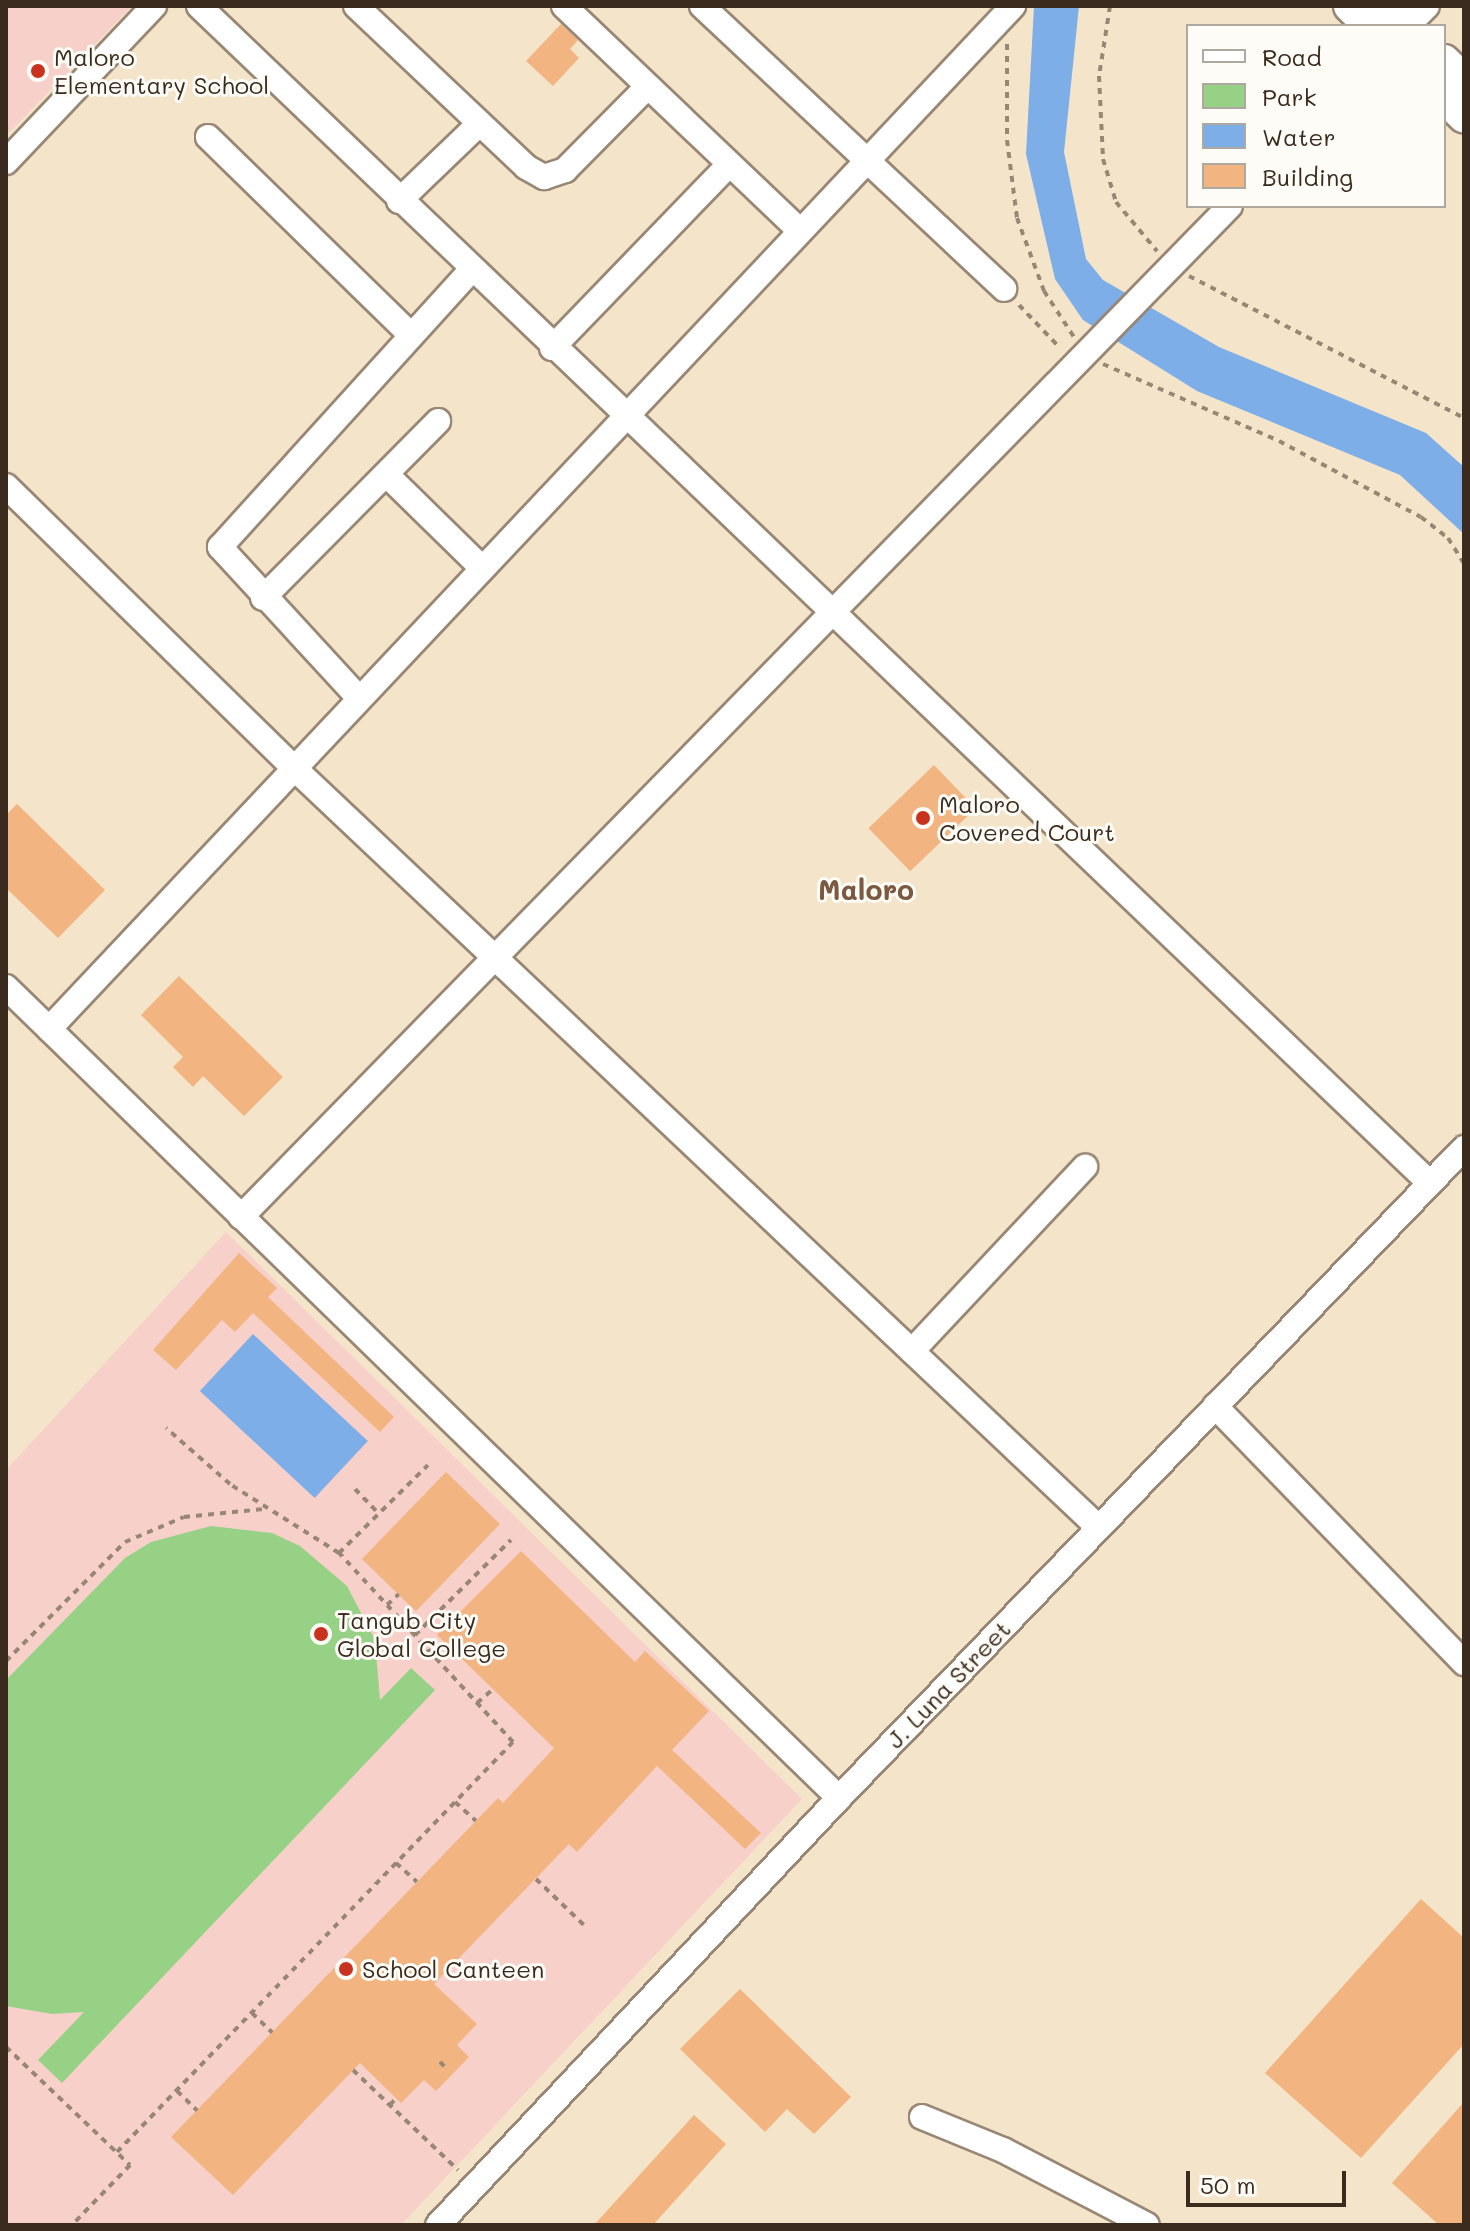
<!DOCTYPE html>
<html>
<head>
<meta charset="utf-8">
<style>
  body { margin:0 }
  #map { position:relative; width:1470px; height:2231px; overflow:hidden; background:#f4e4ca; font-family:Mali,sans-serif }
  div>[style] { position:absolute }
  .built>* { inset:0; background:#f7d0ca }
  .green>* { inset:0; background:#96d185 }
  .water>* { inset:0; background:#7daee8; transform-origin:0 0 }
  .building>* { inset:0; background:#f2b481; transform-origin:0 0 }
  .path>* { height:4px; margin-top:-2px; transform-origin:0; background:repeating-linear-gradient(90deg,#988774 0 6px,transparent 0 12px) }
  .roads { filter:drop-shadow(2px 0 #988774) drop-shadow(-2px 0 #988774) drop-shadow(0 2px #988774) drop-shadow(0 -2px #988774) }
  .minor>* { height:24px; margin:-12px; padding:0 12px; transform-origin:12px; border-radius:12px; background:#fff }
  .major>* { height:32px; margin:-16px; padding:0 16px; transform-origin:16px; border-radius:16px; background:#fff }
  .dots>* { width:22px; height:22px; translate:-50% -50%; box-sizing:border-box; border:4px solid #fdfcf7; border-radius:50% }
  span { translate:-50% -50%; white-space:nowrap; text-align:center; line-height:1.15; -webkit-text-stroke:6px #fdfcf7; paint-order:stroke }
  .poi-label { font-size:24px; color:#3b2a1e }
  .left { translate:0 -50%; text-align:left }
  .street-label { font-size:24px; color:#3b2a1e }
  .quarter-label { font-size:28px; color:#7b5a41; font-weight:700 }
  .frame { position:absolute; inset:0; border:8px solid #3b2a1e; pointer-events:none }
  .legend { position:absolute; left:1186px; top:24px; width:260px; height:184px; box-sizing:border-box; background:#fdfcf7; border:2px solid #afa8a0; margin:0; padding:10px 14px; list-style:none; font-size:24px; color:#3b2a1e }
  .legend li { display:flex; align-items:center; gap:16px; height:40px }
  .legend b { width:40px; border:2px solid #afa8a0 }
  .scale { position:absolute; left:1186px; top:2171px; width:160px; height:36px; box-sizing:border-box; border:4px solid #3b2a1e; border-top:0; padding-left:10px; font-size:24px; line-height:28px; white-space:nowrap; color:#3b2a1e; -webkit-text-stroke:6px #fdfcf7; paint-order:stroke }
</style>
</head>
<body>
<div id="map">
  <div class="built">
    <div style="clip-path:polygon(6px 6px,132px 6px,6px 136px)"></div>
    <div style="clip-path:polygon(226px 1232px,802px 1799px,401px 2225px,6px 2225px,6px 1470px)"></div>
  </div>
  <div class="green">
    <div style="clip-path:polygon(211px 1526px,272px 1533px,300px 1546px,347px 1586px,375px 1640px,380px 1700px,411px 1668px,435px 1690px,62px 2083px,38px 2060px,84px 2012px,52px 2014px,6px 2006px,6px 1680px,125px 1558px,151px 1542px)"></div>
  </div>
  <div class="water">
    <div style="clip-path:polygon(1034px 6px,1079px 6px,1064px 152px,1086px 259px,1103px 280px,1219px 347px,1426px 433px,1464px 467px,1464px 534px,1400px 475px,1197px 391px,1083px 320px,1055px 279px,1026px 154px)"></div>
    <div style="left:253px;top:1334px;width:157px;height:78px;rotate:43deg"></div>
  </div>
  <div class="building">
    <div style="clip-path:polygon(561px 24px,578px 40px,570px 49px,579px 58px,553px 86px,526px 61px)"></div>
    <div style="left:934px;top:765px;width:60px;height:91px;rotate:46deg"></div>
    <div style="clip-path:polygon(17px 804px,105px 890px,58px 938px,6px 888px,6px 815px)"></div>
    <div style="clip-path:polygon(179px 976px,283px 1077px,244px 1116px,203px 1076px,193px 1087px,173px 1067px,183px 1057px,141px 1015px)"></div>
    <div style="clip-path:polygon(239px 1253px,277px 1288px,268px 1297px,394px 1417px,380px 1432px,253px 1313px,235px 1332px,222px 1320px,176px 1370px,153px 1350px)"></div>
    <div style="left:446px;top:1472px;width:75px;height:121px;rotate:44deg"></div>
    <div style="clip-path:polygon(521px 1551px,635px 1662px,645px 1651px,709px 1711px,672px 1750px,761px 1833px,745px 1849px,657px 1766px,577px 1852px,569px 1844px,434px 1984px,477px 2024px,457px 2045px,469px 2057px,436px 2091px,424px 2080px,401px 2103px,360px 2063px,233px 2195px,171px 2137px,498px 1798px,503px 1803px,554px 1748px,437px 1635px)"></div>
    <div style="clip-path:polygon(1421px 1899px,1464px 1938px,1464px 2044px,1361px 2158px,1265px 2073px)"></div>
    <div style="clip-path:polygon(740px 1989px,851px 2097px,814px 2134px,787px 2109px,765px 2132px,680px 2049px)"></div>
    <div style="clip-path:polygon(1464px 2102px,1464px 2225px,1439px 2225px,1392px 2183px)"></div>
    <div style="clip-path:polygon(694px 2115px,726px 2144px,653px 2225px,594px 2225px)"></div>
  </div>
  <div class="path">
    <div style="left:1110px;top:6px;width:71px;rotate:98.9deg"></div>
    <div style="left:1099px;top:76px;width:83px;rotate:87.2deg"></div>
    <div style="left:1103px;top:159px;width:45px;rotate:73.2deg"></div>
    <div style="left:1116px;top:202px;width:64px;rotate:50.1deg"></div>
    <div style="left:1007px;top:44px;width:96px;rotate:90deg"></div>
    <div style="left:1007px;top:140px;width:79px;rotate:82.7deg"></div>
    <div style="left:1017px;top:218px;width:78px;rotate:69.7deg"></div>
    <div style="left:1044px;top:291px;width:55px;rotate:56.9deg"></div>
    <div style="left:1189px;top:276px;width:309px;rotate:27.3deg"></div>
    <div style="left:1019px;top:305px;width:59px;rotate:46.4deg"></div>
    <div style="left:1103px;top:364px;width:192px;rotate:23.6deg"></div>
    <div style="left:1279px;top:441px;width:161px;rotate:28.2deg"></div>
    <div style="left:1421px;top:517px;width:34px;rotate:38deg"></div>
    <div style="left:1448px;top:538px;width:31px;rotate:58deg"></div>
    <div style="left:355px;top:1489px;width:35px;rotate:46deg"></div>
    <div style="left:339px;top:1553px;width:125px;rotate:-44.7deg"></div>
    <div style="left:387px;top:1605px;width:16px;rotate:-43deg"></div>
    <div style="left:415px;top:1635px;width:135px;rotate:-44.7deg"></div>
    <div style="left:6px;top:1661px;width:168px;rotate:-45deg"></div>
    <div style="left:125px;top:1542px;width:64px;rotate:-23deg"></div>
    <div style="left:184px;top:1517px;width:79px;rotate:-5.8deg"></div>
    <div style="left:477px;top:1703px;width:21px;rotate:-41deg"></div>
    <div style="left:455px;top:1802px;width:28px;rotate:42deg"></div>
    <div style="left:396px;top:1863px;width:28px;rotate:42deg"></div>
    <div style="left:536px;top:1879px;width:66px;rotate:43.8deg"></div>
    <div style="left:252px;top:2013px;width:28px;rotate:44deg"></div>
    <div style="left:6px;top:2047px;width:171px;rotate:43.6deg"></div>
    <div style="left:130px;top:2165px;width:83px;rotate:134deg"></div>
    <div style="left:440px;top:2062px;width:8px;rotate:45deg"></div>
    <div style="left:353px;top:2070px;width:145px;rotate:43.6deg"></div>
    <div style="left:177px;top:2091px;width:28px;rotate:44deg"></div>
    <div style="left:390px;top:2105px;width:9px;rotate:-49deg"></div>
    <div style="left:117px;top:2152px;width:570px;rotate:-46deg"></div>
    <div style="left:513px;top:1742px;width:257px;rotate:-132.6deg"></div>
    <div style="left:339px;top:1553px;width:129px;rotate:-147.7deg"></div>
    <div style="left:230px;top:1484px;width:85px;rotate:-138.8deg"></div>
  </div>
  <div class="roads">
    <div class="minor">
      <div style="left:199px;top:6px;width:1703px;rotate:43.72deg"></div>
      <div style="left:356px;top:6px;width:234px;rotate:43.4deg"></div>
      <div style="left:526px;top:167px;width:21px;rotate:29deg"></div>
      <div style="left:544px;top:177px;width:22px;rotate:-18deg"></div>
      <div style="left:565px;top:170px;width:117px;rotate:-45.3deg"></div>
      <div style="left:564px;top:6px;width:323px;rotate:43.6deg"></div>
      <div style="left:702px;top:6px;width:414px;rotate:43.1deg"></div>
      <div style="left:1407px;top:26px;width:28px;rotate:-45deg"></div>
      <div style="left:208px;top:137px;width:284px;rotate:44.3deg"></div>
      <div style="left:6px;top:162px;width:215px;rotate:-46.5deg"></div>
      <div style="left:399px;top:201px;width:112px;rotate:-43.9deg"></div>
      <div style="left:552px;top:348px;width:253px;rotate:-46deg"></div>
      <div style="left:387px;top:475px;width:130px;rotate:44.4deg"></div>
      <div style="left:6px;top:486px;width:402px;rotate:44.4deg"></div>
      <div style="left:293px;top:767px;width:1107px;rotate:43.35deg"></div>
      <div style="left:263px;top:598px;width:249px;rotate:-45.3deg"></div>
      <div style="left:358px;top:697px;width:204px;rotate:-132.6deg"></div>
      <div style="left:220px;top:547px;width:374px;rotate:-47.8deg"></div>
      <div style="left:6px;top:987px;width:1163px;rotate:44.23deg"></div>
      <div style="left:49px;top:1029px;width:1406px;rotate:-46.7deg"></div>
      <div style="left:241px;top:1217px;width:1414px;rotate:-45.63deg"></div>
      <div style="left:912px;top:1351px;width:253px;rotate:-46.8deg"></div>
      <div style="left:1215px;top:1406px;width:358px;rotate:45.9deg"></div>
      <div style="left:922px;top:2117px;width:87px;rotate:22.2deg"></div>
      <div style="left:1003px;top:2150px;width:162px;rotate:27.5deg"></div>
      <div style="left:438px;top:2225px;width:586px;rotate:-46.8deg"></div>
      <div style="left:839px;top:1798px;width:902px;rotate:-46.12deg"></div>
    </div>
    <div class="major">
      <div style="left:1350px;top:6px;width:28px;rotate:45deg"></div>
      <div style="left:1387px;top:6px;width:28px;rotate:45deg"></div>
      <div style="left:1444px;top:61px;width:28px;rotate:44deg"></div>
      <div style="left:1444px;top:97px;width:28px;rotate:44deg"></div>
    </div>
  </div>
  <div class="dots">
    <div style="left:38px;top:71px;background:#c8321e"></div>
    <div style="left:923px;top:818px;background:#c8321e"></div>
    <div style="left:321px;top:1634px;background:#c8321e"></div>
    <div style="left:346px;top:1969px;background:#c8321e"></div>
  </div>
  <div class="poi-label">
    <span class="left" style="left:54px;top:71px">Maloro<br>Elementary School</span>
    <span class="left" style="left:939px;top:818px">Maloro<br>Covered Court</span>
    <span class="left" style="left:337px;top:1634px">Tangub City<br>Global College</span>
    <span class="left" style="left:362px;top:1969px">School Canteen</span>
  </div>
  <div class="street-label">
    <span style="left:948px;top:1684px;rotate:-46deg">J. Luna Street</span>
  </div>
  <div class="quarter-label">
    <span style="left:866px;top:889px">Maloro</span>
  </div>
  <div class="frame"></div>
  <ul class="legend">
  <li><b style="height:10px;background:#fff"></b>Road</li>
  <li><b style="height:22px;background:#96d185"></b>Park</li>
  <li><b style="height:22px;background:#7daee8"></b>Water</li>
  <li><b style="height:22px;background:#f2b481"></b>Building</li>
  </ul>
  <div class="scale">50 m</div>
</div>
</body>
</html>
